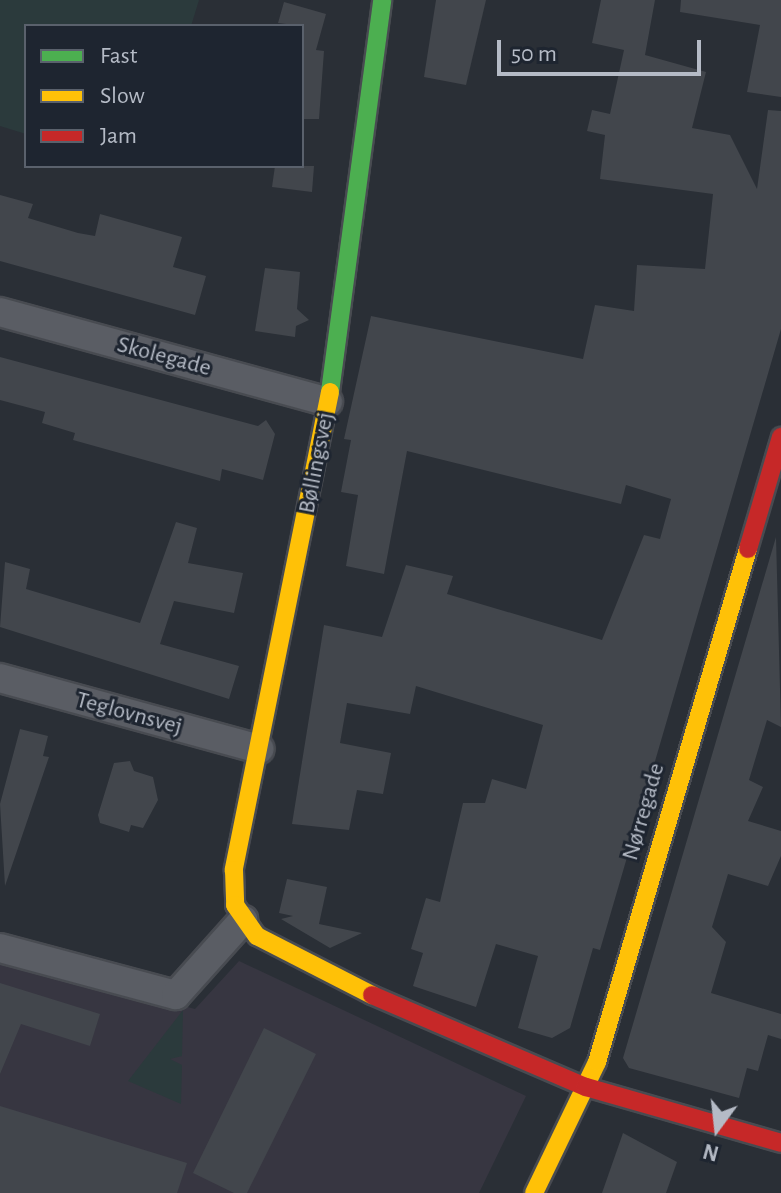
<!DOCTYPE html>
<html>
<head>
<meta charset="utf-8">
<style>
  body { margin:0 }
  #map { position:relative; width:781px; height:1193px; overflow:hidden; background:#2a2f36; font-family:"Alegreya Sans",sans-serif }
  div>[style] { position:absolute }
  .medical>* { inset:0; background:#373641 }
  .green>* { inset:0; background:#2b3a3c }
  .building>* { inset:0; background:#42464c }
  .roads { filter:drop-shadow(2px 0 #484b51) drop-shadow(-2px 0 #484b51) drop-shadow(0 2px #484b51) drop-shadow(0 -2px #484b51) }
  .street>* { height:28px; margin:-14px; padding:0 14px; transform-origin:14px; border-radius:14px; background:#5a5d64 }
  .fast>* { height:18px; margin:-9px; padding:0 9px; transform-origin:9px; border-radius:9px; background:#4caf50 }
  .slow>* { height:18px; margin:-9px; padding:0 9px; transform-origin:9px; border-radius:9px; background:#ffc107 }
  .jam>* { height:18px; margin:-9px; padding:0 9px; transform-origin:9px; border-radius:9px; background:#c62828 }
  span { translate:-50% -50%; white-space:nowrap; text-align:center; line-height:1.15; -webkit-text-stroke:6px #1e2530; paint-order:stroke }
  .street-label { font-size:24px; color:#b5bbc6 }
  .legend { position:absolute; left:24px; top:24px; width:280px; height:144px; box-sizing:border-box; background:#1e2530; border:2px solid #5a616c; margin:0; padding:10px 14px; list-style:none; font-size:24px; color:#b5bbc6 }
  .legend li { display:flex; align-items:center; gap:16px; height:40px }
  .legend b { width:40px; border:2px solid #5a616c }
  .north { position:absolute; left:677px; top:1089px; width:80px; height:80px; -webkit-text-stroke:6px #1e2530; paint-order:stroke; rotate:195deg; font-size:22px; font-weight:700; line-height:32px; text-align:center; color:#b5bbc6 }
  .north::after { content:''; display:block; margin:auto; width:28px; height:36px; background:#b5bbc6; clip-path:polygon(50% 0,100% 100%,50% 72%,0 100%) }
  .scale { position:absolute; left:497px; top:40px; width:204px; height:36px; box-sizing:border-box; border:4px solid #b5bbc6; border-top:0; padding-left:10px; font-size:24px; line-height:28px; white-space:nowrap; color:#b5bbc6; -webkit-text-stroke:6px #1e2530; paint-order:stroke }
</style>
</head>
<body>
<div id="map">
  <div class="medical">
    <div style="clip-path:polygon(0 956px,195px 1009px,239px 961px,526px 1096px,479px 1193px,0 1193px)"></div>
  </div>
  <div class="green">
    <div style="clip-path:polygon(0 0,199px 0,191px 26px,26px 26px,26px 134px,0 126px)"></div>
    <div style="clip-path:polygon(183px 1010px,182px 1056px,170px 1059px,182px 1065px,181px 1104px,128px 1081px)"></div>
  </div>
  <div class="building">
    <div style="clip-path:polygon(436px 0,486px 0,466px 85px,424px 77px)"></div>
    <div style="clip-path:polygon(601px 0,655px 0,645px 55px,706px 72px,692px 128px,730px 135px,757px 189px,768px 110px,781px 111px,781px 329px,600px 950px,593px 948px,570px 1028px,552px 1038px,518px 1028px,538px 956px,496px 944px,476px 1007px,413px 986px,423px 953px,411px 949px,426px 898px,440px 902px,463px 803px,485px 803px,492px 779px,526px 789px,543px 725px,416px 686px,410px 714px,347px 703px,340px 743px,391px 753px,383px 794px,357px 790px,349px 830px,292px 824px,324px 625px,382px 637px,406px 565px,453px 576px,447px 594px,602px 640px,644px 535px,660px 539px,671px 499px,626px 485px,621px 504px,407px 451px,384px 574px,346px 566px,358px 495px,341px 492px,351px 440px,344px 439px,371px 316px,583px 359px,595px 305px,634px 311px,637px 265px,705px 269px,713px 194px,600px 179px,605px 135px,587px 131px,592px 110px,610px 114px,624px 50px,592px 43px)"></div>
    <div style="clip-path:polygon(681px 0,781px 0,781px 97px,747px 92px,760px 25px,680px 12px)"></div>
    <div style="clip-path:polygon(284px 2px,326px 14px,316px 50px,324px 51px,319px 119px,302px 119px,302px 26px,278px 23px)"></div>
    <div style="clip-path:polygon(275px 166px,314px 166px,312px 192px,272px 187px)"></div>
    <div style="clip-path:polygon(0 195px,33px 204px,28px 218px,78px 233px,95px 236px,100px 214px,182px 237px,173px 267px,206px 276px,195px 315px,0 261px)"></div>
    <div style="clip-path:polygon(265px 268px,300px 272px,297px 309px,309px 320px,296px 326px,295px 337px,255px 331px)"></div>
    <div style="clip-path:polygon(0 357px,258px 426px,266px 420px,275px 434px,263px 480px,222px 469px,220px 481px,73px 440px,75px 433px,42px 423px,45px 412px,0 400px)"></div>
    <div style="clip-path:polygon(176px 522px,197px 528px,188px 563px,243px 573px,234px 613px,174px 601px,160px 644px,239px 666px,229px 699px,0 627px,5px 562px,30px 569px,26px 589px,140px 623px)"></div>
    <div style="clip-path:polygon(776px 537px,781px 727px,767px 720px,749px 780px,763px 787px,748px 821px,781px 831px,781px 856px,768px 886px,728px 874px,712px 927px,726px 942px,711px 993px,781px 1014px,781px 1039px,768px 1035px,758px 1071px,747px 1068px,739px 1098px,629px 1068px,623px 1058px)"></div>
    <div style="clip-path:polygon(20px 729px,48px 736px,43px 756px,49px 757px,5px 886px,0 804px)"></div>
    <div style="clip-path:polygon(130px 761px,134px 771px,153px 777px,158px 800px,143px 828px,131px 825px,129px 832px,100px 823px,98px 815px,114px 763px)"></div>
    <div style="clip-path:polygon(287px 879px,327px 887px,319px 924px,362px 933px,330px 948px,281px 919px,293px 916px,279px 913px)"></div>
    <div style="clip-path:polygon(0 983px,100px 1014px,90px 1046px,21px 1024px,0 1074px)"></div>
    <div style="clip-path:polygon(264px 1028px,316px 1054px,247px 1193px,234px 1193px,193px 1173px)"></div>
    <div style="clip-path:polygon(0 1106px,187px 1163px,177px 1193px,0 1193px)"></div>
    <div style="clip-path:polygon(623px 1133px,677px 1162px,666px 1193px,602px 1193px)"></div>
  </div>
  <div class="roads">
    <div class="street">
      <div style="left:0;top:312px;width:340px;rotate:15.3deg"></div>
      <div style="left:0;top:678px;width:269px;rotate:15.3deg"></div>
      <div style="left:0;top:948px;width:182px;rotate:15deg"></div>
      <div style="left:176px;top:995px;width:101px;rotate:-48.2deg"></div>
    </div>
    <div class="fast">
      <div style="left:330px;top:392px;width:395px;rotate:-82.4deg"></div>
    </div>
    <div class="slow">
      <div style="left:330px;top:392px;width:488px;rotate:101.4deg"></div>
      <div style="left:234px;top:870px;width:35px;rotate:88deg"></div>
      <div style="left:235px;top:905px;width:38px;rotate:55deg"></div>
      <div style="left:257px;top:936px;width:129px;rotate:27.2deg"></div>
      <div style="left:534px;top:1193px;width:145px;rotate:-64.3deg"></div>
      <div style="left:597px;top:1062px;width:535px;rotate:-73.6deg"></div>
    </div>
    <div class="jam">
      <div style="left:748px;top:549px;width:117px;rotate:-73.6deg"></div>
      <div style="left:372px;top:995px;width:233px;rotate:23.3deg"></div>
      <div style="left:586px;top:1087px;width:203px;rotate:16deg"></div>
    </div>
  </div>
  <div class="street-label">
    <span style="left:164px;top:357px;rotate:15deg">Skolegade</span>
    <span style="left:317px;top:463px;rotate:-79deg">Bøllingsvej</span>
    <span style="left:129px;top:714px;rotate:15deg">Teglovnsvej</span>
    <span style="left:644px;top:812px;rotate:-74deg">Nørregade</span>
  </div>
  <ul class="legend">
  <li><b style="height:10px;background:#4caf50"></b>Fast</li>
  <li><b style="height:10px;background:#ffc107"></b>Slow</li>
  <li><b style="height:10px;background:#c62828"></b>Jam</li>
  </ul>
  <div class="north">N</div>
  <div class="scale">50 m</div>
</div>
</body>
</html>
